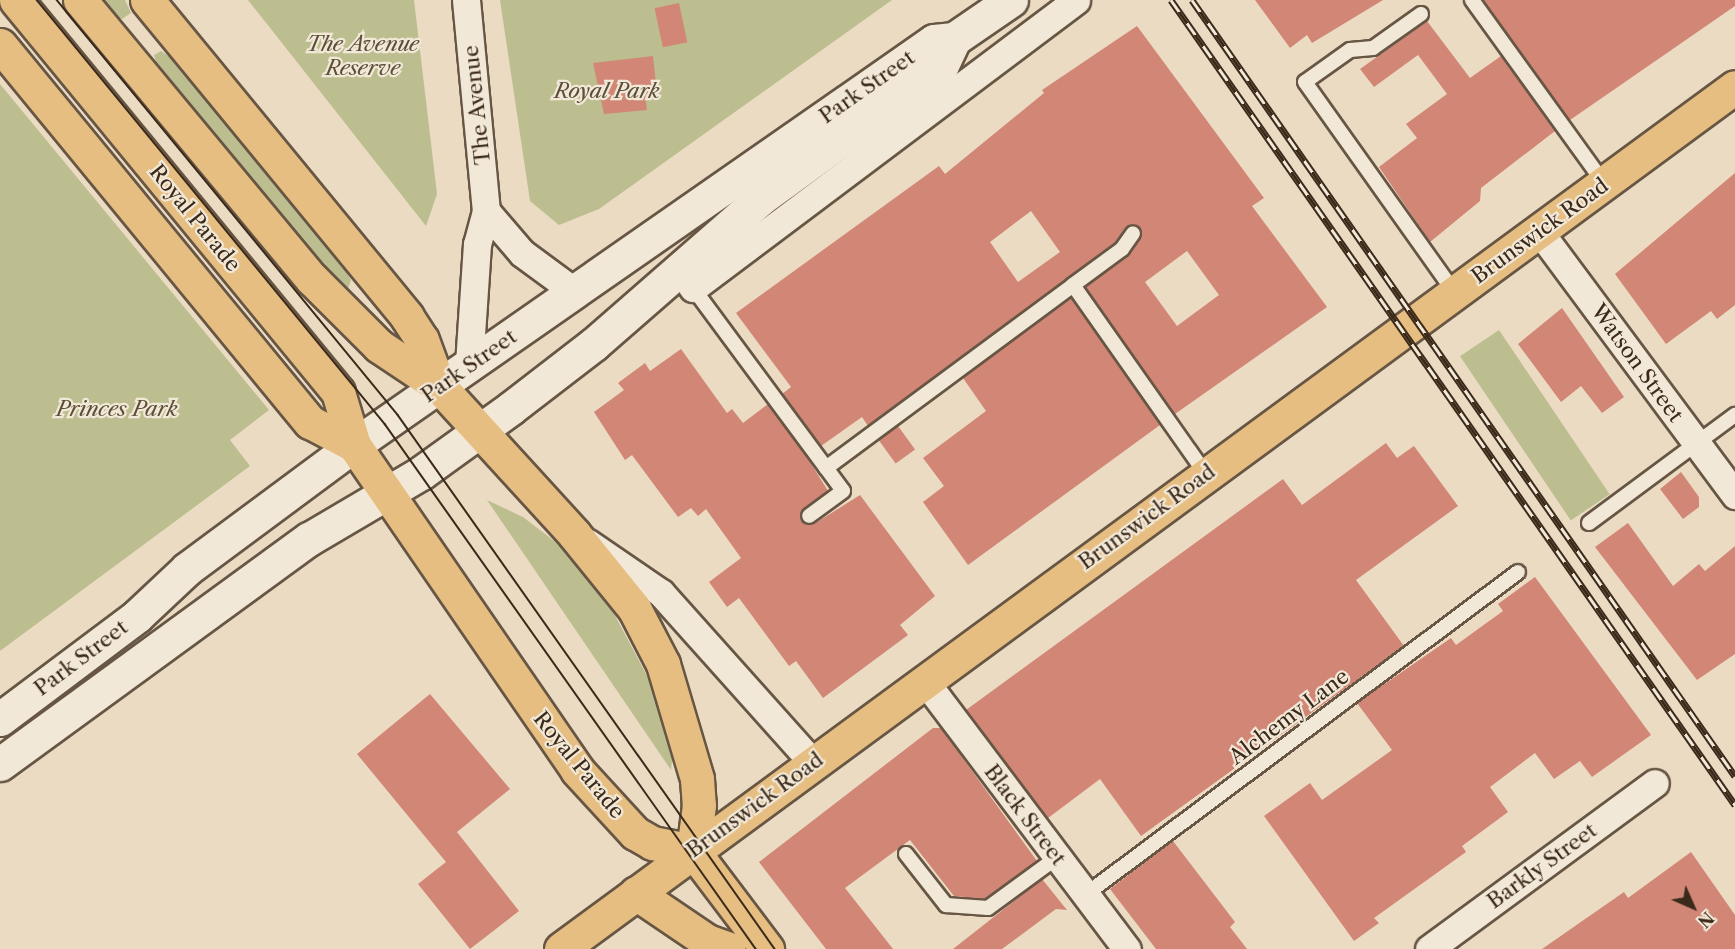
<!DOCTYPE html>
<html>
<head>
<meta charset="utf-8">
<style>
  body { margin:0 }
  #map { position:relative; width:1735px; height:949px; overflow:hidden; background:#ebdbc3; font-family:"Libre Caslon Text",serif }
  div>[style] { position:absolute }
  .green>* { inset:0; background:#bdbe8f; transform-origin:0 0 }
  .building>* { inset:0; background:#d18676; transform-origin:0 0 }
  .roads { filter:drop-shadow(2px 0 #675644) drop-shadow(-2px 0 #675644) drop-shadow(0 2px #675644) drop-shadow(0 -2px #675644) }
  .service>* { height:14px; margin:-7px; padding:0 7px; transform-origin:7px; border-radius:7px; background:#f2e8d8 }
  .minor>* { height:27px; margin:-13.5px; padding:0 13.5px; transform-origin:13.5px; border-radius:13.5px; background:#f2e8d8 }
  .tertiary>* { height:33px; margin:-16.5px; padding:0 16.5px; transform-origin:16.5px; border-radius:16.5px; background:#f2e8d8 }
  .primary>* { height:33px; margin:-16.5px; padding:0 16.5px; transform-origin:16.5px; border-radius:16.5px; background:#e6be82 }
  .trunk>* { height:33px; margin:-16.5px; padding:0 16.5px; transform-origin:16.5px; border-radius:16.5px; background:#e6be82 }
  .tram>* { height:1.5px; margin:-0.75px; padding:0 0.75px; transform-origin:0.75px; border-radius:0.75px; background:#3b2a1a }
  .rail>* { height:7px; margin-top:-3.5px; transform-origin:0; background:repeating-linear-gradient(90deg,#f2e8d8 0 14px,#3b2a1a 0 28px); box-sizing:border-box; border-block:2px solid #3b2a1a }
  span { translate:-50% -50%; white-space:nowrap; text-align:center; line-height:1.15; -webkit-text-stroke:4.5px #f2e8d8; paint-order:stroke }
  .park-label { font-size:21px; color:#5c4f37; font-style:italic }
  .street-label { font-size:21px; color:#3b2a1a }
  .north { position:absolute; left:1663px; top:877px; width:60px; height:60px; -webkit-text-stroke:4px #f2e8d8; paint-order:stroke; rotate:135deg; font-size:16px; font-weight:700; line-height:24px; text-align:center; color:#3b2a1a }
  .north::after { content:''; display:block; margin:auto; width:21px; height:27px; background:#3b2a1a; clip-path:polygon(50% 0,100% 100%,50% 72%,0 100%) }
</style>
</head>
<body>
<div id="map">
  <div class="green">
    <div style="clip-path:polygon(101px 0,125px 0,131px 13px,122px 19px,115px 17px)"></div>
    <div style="clip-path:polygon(248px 0,414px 0,437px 194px,426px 226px)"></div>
    <div style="clip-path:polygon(500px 0,892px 0,599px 209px,559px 225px,530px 201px)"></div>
    <div style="clip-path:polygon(161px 51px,176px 61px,347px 273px,351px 280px,348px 289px,333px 283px,158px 70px,154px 55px)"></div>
    <div style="clip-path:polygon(0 84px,269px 410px,230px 440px,250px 466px,0 651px)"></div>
    <div style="left:1499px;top:330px;width:198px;height:47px;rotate:56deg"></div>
    <div style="clip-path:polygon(487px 500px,523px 517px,566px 550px,611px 608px,653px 687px,673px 751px,671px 770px)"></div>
  </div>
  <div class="building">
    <div style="clip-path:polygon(1255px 0,1383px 0,1312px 43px,1307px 35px,1290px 48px)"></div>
    <div style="clip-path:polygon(1483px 0,1735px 0,1735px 6px,1570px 120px)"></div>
    <div style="left:679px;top:3px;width:40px;height:25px;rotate:78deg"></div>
    <div style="clip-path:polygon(1427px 21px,1470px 78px,1501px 56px,1555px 131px,1481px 188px,1480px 201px,1430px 242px,1379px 167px,1417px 138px,1406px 124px,1447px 94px,1418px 55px,1374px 87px,1360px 69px)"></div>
    <div style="clip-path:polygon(evenodd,1137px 26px,1264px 198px,1252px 206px,1327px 307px,1175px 414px,1085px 287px,1129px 254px,1142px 233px,1138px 225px,1130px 225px,1115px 243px,868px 426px,862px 417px,821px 446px,782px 394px,791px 387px,736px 313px,939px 166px,945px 174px,1044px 93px,1042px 90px,1137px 26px,1031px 211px,1060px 252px,1018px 282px,990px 242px,1031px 211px,1137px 26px,1187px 251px,1219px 295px,1177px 326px,1145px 282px,1187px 251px)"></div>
    <div style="clip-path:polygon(653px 56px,657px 93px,645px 94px,647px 110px,604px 114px,593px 63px)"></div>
    <div style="clip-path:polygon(1735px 173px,1735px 305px,1717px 319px,1711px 311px,1666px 344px,1615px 274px)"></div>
    <div style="clip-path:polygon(1071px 298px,1160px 425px,968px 565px,923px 502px,944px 486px,923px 458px,986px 411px,963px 378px)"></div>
    <div style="clip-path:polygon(1562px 308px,1624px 397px,1602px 413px,1581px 386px,1561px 402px,1518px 344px)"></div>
    <div style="clip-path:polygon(681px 349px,727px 413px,732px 409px,743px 423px,768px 404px,807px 457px,828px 491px,803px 509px,802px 522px,814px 524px,860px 495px,935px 596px,900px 625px,908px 635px,823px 698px,796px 661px,789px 666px,739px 598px,727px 607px,709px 582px,741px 558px,706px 509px,698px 516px,691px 508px,678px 517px,632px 455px,625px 460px,594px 412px,624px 390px,618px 383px,645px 363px,650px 371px)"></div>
    <div style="left:898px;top:426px;width:29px;height:24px;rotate:54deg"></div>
    <div style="clip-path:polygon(1386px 443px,1397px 458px,1414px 446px,1458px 506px,1356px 580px,1404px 646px,1141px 836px,1100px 779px,1048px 818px,966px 710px,1283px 479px,1302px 505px)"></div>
    <div style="clip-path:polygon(1681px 472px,1699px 497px,1699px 507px,1683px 519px,1660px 489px)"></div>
    <div style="clip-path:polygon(1628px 523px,1673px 586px,1699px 564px,1705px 571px,1735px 546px,1735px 654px,1697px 680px,1595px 547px)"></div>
    <div style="clip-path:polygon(1535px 577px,1651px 735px,1592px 777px,1580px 761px,1554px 779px,1535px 753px,1490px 787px,1508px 812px,1462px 846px,1466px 852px,1374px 918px,1379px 923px,1354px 941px,1264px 816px,1310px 783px,1322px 800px,1392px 750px,1357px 703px,1451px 638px,1456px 645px,1503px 611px,1498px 604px)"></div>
    <div style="clip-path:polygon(430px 694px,510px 789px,457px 832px,519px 911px,470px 949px,418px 884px,446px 862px,357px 754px)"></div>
    <div style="clip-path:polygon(933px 728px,941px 728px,1037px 861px,985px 899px,954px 896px,910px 840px,845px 888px,893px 949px,826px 949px,759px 862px)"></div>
    <div style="clip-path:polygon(1173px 841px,1235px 922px,1230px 927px,1247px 949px,1156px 949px,1110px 889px)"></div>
    <div style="clip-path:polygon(1691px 852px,1735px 915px,1735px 949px,1542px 949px,1624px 892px,1628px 898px)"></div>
    <div style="clip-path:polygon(1042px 879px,1067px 910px,1056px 909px,1002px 949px,953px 949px)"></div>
  </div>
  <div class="roads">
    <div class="service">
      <div style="left:1472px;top:0;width:226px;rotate:54.2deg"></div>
      <div style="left:1421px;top:14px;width:59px;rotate:144.7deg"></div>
      <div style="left:1373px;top:48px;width:23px;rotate:175deg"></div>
      <div style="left:1350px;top:50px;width:55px;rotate:144.6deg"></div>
      <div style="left:1305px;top:82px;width:259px;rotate:54.6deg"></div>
      <div style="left:1073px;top:285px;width:61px;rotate:-36.3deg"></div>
      <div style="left:1122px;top:249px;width:19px;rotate:-55deg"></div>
      <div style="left:693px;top:288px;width:252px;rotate:53.5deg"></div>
      <div style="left:843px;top:491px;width:42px;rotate:143.7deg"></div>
      <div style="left:826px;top:468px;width:307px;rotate:-36.5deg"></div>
      <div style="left:1073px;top:285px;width:231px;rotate:54.9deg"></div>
      <div style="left:1589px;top:523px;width:182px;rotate:-36.5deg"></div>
      <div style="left:906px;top:854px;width:65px;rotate:51.9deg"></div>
      <div style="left:946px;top:905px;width:42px;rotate:4.1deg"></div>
      <div style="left:988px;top:908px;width:84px;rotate:-36.3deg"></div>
      <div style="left:1085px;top:895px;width:540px;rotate:-36.72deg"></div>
    </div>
    <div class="minor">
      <div style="left:466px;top:0;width:212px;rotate:84.6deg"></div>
      <div style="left:486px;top:211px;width:34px;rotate:105deg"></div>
      <div style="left:477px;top:244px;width:121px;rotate:93.8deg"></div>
      <div style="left:486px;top:211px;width:55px;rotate:49.4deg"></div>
      <div style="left:522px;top:253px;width:66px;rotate:36.3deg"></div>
      <div style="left:1539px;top:231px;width:329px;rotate:53.4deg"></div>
      <div style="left:680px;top:270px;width:22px;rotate:54deg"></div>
      <div style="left:693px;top:288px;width:479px;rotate:-36.9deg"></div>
      <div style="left:588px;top:543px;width:88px;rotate:34.4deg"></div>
      <div style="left:661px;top:593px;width:228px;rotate:48.2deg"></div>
      <div style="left:924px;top:680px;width:337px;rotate:53deg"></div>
      <div style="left:1429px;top:949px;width:280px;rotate:-36.3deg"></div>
    </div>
    <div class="tertiary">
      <div style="left:0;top:719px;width:171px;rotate:-36.9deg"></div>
      <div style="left:137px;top:616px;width:69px;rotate:-43.2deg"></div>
      <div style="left:187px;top:569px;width:208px;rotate:-36.6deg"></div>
      <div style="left:354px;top:445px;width:707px;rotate:-34.86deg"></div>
      <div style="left:934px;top:41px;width:20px;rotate:-6deg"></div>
      <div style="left:954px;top:39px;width:69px;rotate:-34.4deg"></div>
      <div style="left:0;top:764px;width:382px;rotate:-36.1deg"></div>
      <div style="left:309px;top:539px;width:130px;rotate:-30.5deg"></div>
      <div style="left:421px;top:473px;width:111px;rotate:-35.8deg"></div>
      <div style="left:511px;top:408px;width:105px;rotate:-37.6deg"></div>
      <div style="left:594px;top:344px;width:220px;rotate:-41.1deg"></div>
      <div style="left:760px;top:199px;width:224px;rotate:-36.1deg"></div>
      <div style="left:941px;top:67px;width:31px;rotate:-65deg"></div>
    </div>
    <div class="primary">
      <div style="left:561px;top:949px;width:1456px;rotate:-36.29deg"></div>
    </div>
    <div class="trunk">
      <div style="left:16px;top:0;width:507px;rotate:50.6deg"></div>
      <div style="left:338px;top:392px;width:55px;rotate:73.2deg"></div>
      <div style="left:354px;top:445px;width:394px;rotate:55.5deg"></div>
      <div style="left:577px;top:770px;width:86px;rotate:47.4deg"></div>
      <div style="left:635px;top:833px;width:20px;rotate:30deg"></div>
      <div style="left:652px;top:843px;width:42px;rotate:11deg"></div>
      <div style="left:80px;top:0;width:363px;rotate:50.3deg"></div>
      <div style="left:312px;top:279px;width:95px;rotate:45deg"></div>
      <div style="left:379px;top:346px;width:72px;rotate:33.7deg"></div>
      <div style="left:439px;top:386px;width:200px;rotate:47.6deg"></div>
      <div style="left:574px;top:534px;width:95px;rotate:51deg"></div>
      <div style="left:634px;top:608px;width:63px;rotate:62.6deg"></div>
      <div style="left:663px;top:664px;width:120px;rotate:73.5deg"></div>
      <div style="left:697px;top:779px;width:26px;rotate:86deg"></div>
      <div style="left:699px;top:805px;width:46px;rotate:97.4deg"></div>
      <div style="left:147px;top:0;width:410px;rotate:50.6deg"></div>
      <div style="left:407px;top:317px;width:27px;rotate:57deg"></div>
      <div style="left:422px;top:340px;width:49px;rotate:69.7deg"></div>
      <div style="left:0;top:45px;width:488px;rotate:50.6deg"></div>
      <div style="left:310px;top:422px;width:50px;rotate:27.6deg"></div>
      <div style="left:693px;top:851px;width:123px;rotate:52.9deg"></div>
      <div style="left:636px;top:893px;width:86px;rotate:34.1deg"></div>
      <div style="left:707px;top:941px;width:23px;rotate:20deg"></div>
    </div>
  </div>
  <div class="tram">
    <div style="left:37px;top:0;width:549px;rotate:50.62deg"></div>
    <div style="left:385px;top:424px;width:643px;rotate:54.75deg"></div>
    <div style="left:57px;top:0;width:537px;rotate:50.59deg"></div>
    <div style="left:398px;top:415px;width:654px;rotate:54.78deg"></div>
  </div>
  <div class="rail">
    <div style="left:1171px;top:0;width:983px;rotate:54.98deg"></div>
    <div style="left:1192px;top:0;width:947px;rotate:55.02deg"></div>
  </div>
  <div class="park-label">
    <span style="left:363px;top:56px">The Avenue<br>Reserve</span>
    <span style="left:607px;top:91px">Royal Park</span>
    <span style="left:117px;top:409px">Princes Park</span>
  </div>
  <div class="street-label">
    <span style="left:867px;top:87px;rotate:-35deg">Park Street</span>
    <span style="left:477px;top:105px;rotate:-96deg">The Avenue</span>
    <span style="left:195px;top:218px;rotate:51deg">Royal Parade</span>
    <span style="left:1540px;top:231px;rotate:-36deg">Brunswick Road</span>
    <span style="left:1637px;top:363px;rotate:54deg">Watson Street</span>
    <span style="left:469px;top:366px;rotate:-35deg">Park Street</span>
    <span style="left:1147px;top:517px;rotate:-36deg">Brunswick Road</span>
    <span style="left:81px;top:658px;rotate:-37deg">Park Street</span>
    <span style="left:1289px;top:717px;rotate:-37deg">Alchemy Lane</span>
    <span style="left:579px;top:765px;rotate:51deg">Royal Parade</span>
    <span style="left:755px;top:805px;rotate:-36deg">Brunswick Road</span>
    <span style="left:1025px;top:815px;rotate:53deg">Black Street</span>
    <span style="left:1542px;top:866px;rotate:-36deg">Barkly Street</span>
  </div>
  <div class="north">N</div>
</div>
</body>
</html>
